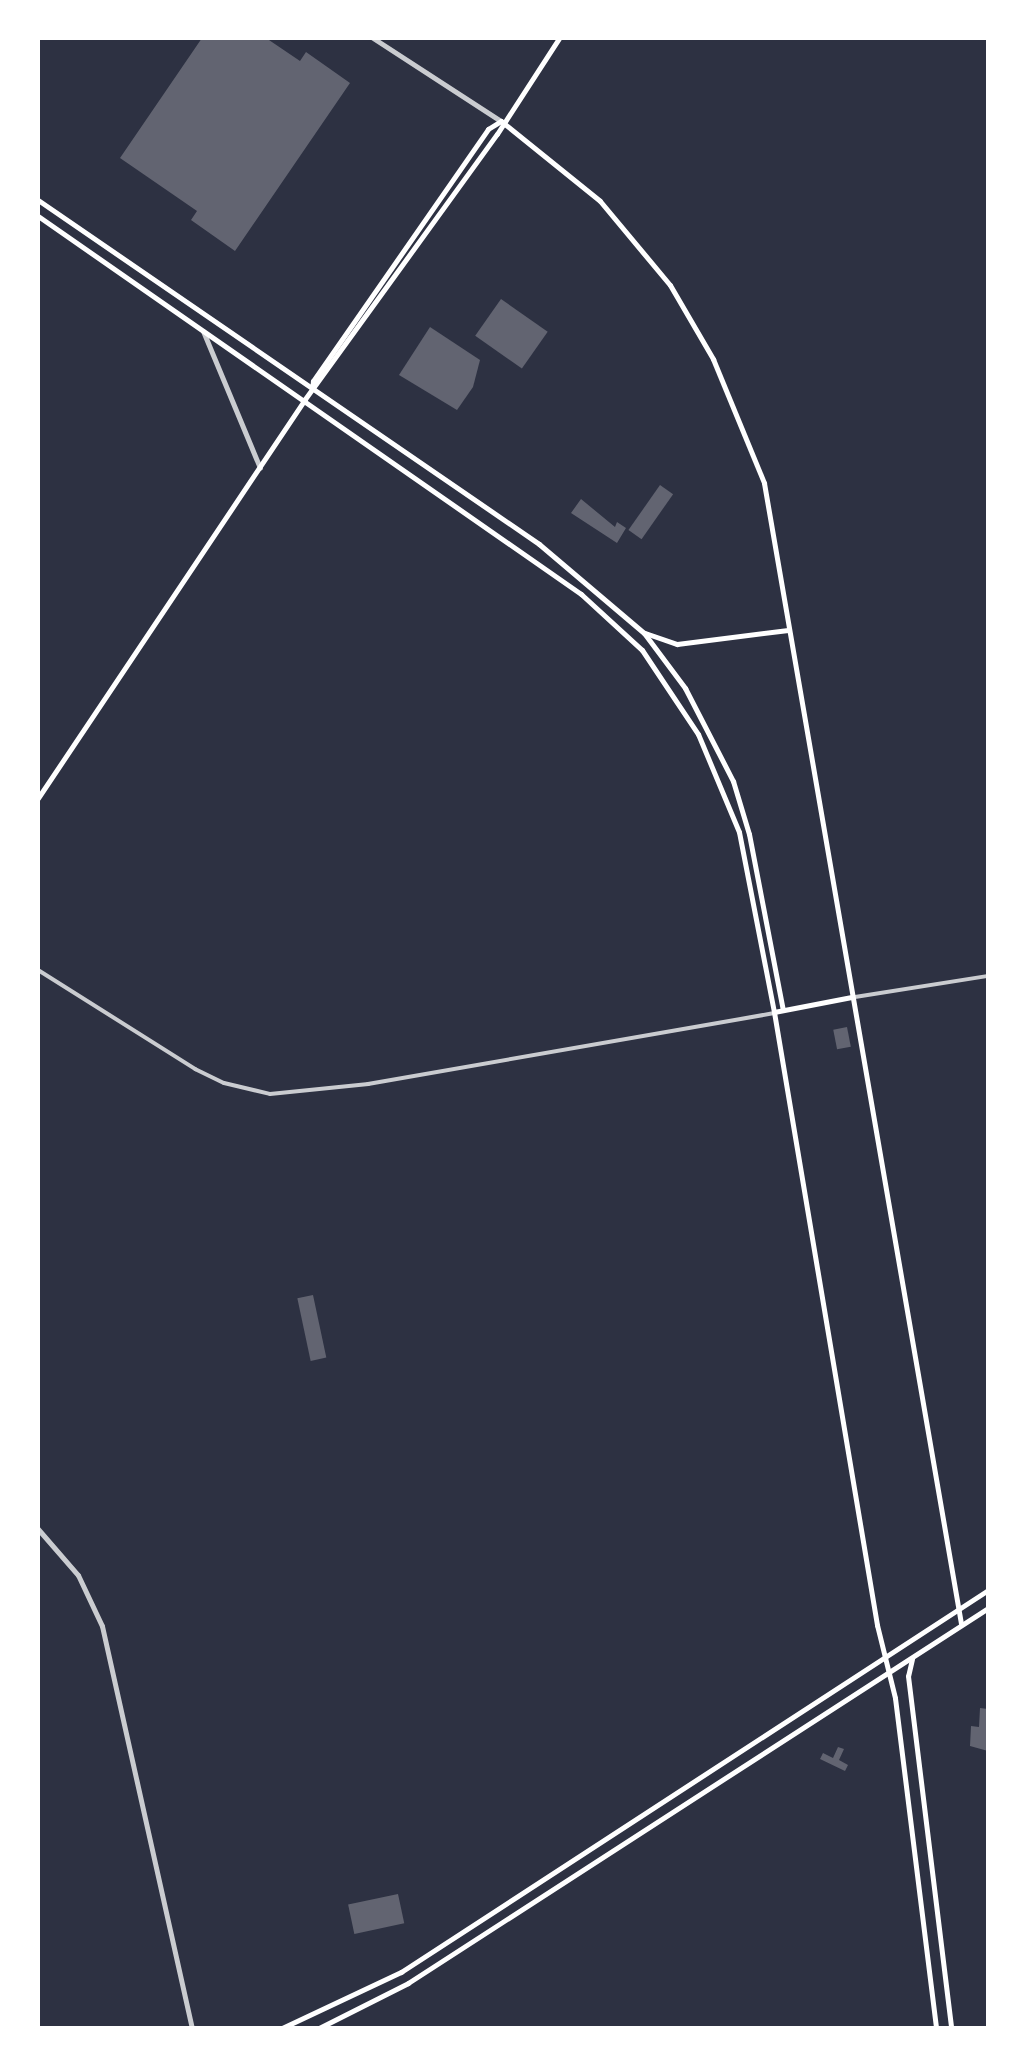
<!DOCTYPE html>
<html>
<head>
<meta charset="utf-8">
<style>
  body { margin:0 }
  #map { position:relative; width:1026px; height:2066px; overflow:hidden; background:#2d3142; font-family:Barlow,sans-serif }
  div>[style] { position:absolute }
  .building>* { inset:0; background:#626471; transform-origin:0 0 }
  .minor>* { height:4px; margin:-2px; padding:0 2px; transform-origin:2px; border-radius:2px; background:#caccd0 }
  .tertiary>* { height:5px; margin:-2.5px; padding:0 2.5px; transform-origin:2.5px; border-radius:2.5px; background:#caccd0 }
  .secondary>* { height:5px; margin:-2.5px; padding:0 2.5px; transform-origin:2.5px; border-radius:2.5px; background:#fff }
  span { translate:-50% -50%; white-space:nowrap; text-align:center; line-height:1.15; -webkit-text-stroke:10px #fff; paint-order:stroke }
  .frame { position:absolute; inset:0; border:40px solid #fff; pointer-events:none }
</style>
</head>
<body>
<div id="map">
  <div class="building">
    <div style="clip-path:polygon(202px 38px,266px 38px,300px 61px,306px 52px,350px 83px,235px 251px,191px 220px,197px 211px,120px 158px)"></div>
    <div style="left:501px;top:299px;width:57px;height:45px;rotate:35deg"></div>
    <div style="clip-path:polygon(430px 327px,480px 360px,473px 387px,457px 410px,399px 375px)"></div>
    <div style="left:660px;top:485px;width:16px;height:55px;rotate:35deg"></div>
    <div style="clip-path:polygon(581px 499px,615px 527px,617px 522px,626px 528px,617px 543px,571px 513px)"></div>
    <div style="left:847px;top:1027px;width:20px;height:14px;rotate:79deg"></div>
    <div style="left:313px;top:1295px;width:64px;height:16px;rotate:78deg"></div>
    <div style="clip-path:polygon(980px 1708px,988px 1709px,988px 1751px,970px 1746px,971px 1726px,979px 1727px)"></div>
    <div style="clip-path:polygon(838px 1747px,844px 1749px,839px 1760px,848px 1765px,845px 1771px,820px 1759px,823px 1753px,833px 1758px)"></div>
    <div style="left:398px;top:1894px;width:30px;height:51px;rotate:78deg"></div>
  </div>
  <div class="minor">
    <div style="left:38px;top:970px;width:186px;rotate:32.2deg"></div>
    <div style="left:195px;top:1069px;width:32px;rotate:26deg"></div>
    <div style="left:224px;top:1083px;width:47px;rotate:13.4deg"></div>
    <div style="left:270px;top:1094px;width:99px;rotate:-5.8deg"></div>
    <div style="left:368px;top:1084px;width:411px;rotate:-9.9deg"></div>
    <div style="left:855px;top:997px;width:135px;rotate:-9deg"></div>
  </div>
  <div class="tertiary">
    <div style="left:373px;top:38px;width:153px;rotate:33deg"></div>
    <div style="left:203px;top:331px;width:148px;rotate:67.4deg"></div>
    <div style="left:38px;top:1529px;width:61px;rotate:49deg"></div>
    <div style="left:78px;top:1575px;width:56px;rotate:64.8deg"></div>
    <div style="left:102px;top:1626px;width:412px;rotate:77.4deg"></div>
  </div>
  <div class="secondary">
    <div style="left:501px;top:121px;width:127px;rotate:38.9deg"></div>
    <div style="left:600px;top:201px;width:109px;rotate:50.2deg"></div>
    <div style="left:670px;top:285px;width:86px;rotate:59.8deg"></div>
    <div style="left:713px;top:359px;width:134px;rotate:67.6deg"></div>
    <div style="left:764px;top:483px;width:1158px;rotate:80.2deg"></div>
    <div style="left:38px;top:200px;width:608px;rotate:34.47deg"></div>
    <div style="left:539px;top:544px;width:138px;rotate:40.3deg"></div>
    <div style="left:644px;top:633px;width:69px;rotate:53.3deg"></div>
    <div style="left:685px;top:688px;width:105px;rotate:62.7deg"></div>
    <div style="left:733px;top:781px;width:55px;rotate:73.2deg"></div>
    <div style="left:749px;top:834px;width:179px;rotate:79.1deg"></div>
    <div style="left:38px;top:216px;width:662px;rotate:34.84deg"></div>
    <div style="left:581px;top:594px;width:83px;rotate:42.6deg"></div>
    <div style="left:642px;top:650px;width:101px;rotate:56.3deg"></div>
    <div style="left:698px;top:734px;width:106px;rotate:67.3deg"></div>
    <div style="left:739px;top:832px;width:183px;rotate:79deg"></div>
    <div style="left:774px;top:1012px;width:622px;rotate:80.46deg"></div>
    <div style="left:877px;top:1625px;width:75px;rotate:76.1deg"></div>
    <div style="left:895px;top:1698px;width:333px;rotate:82.9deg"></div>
    <div style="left:312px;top:389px;width:8px;rotate:-83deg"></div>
    <div style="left:313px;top:381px;width:307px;rotate:-55.2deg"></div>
    <div style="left:488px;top:129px;width:15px;rotate:-32deg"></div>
    <div style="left:645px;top:633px;width:34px;rotate:19deg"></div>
    <div style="left:677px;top:644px;width:112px;rotate:-7.2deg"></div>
    <div style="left:38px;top:798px;width:480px;rotate:-56.2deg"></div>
    <div style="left:305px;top:399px;width:327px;rotate:-54.1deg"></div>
    <div style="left:497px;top:134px;width:114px;rotate:-57.1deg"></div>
    <div style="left:774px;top:1012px;width:79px;rotate:-10.9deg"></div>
    <div style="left:912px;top:1659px;width:17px;rotate:103deg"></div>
    <div style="left:908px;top:1676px;width:355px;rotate:83deg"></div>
    <div style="left:282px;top:2028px;width:132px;rotate:-25.2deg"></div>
    <div style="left:401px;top:1972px;width:700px;rotate:-33.05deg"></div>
    <div style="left:319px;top:2028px;width:100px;rotate:-26.8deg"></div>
    <div style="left:408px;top:1983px;width:691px;rotate:-32.88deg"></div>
  </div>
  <div class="frame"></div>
</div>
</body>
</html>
